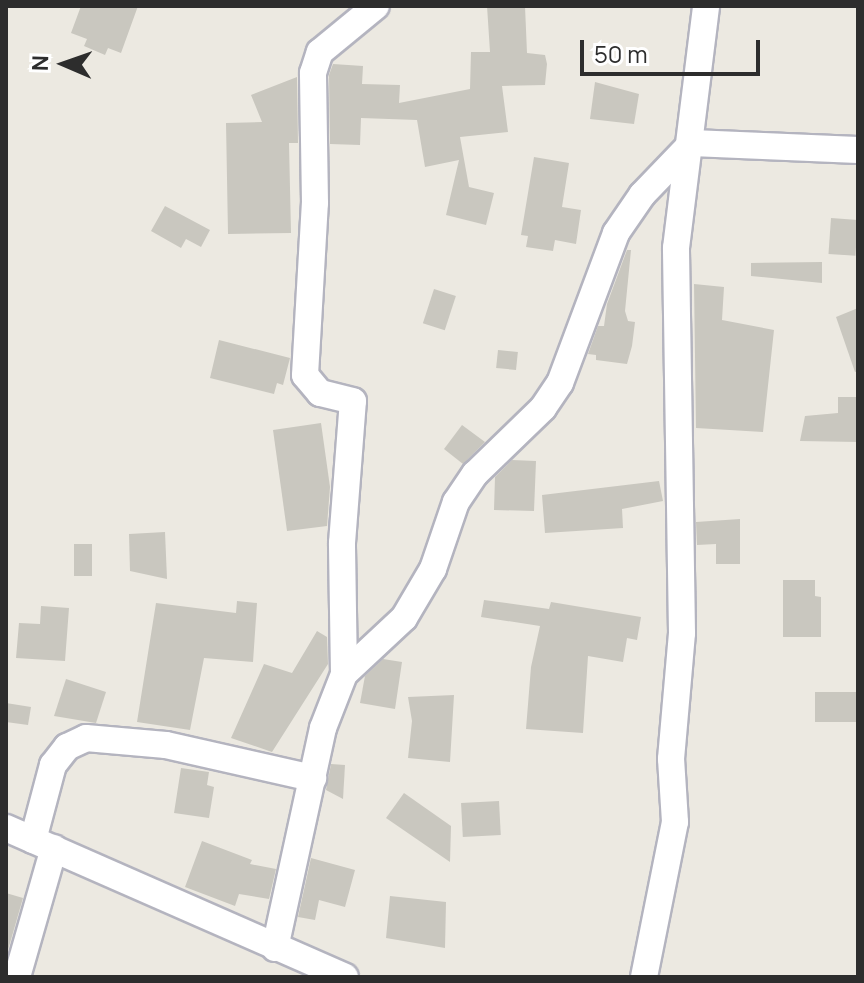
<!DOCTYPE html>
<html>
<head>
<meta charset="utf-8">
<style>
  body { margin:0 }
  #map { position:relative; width:864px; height:983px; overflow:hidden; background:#ece9e1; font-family:Manrope,sans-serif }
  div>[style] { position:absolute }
  .building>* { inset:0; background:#c9c7bf; transform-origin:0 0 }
  .roads { filter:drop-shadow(2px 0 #b4b4bf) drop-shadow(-2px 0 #b4b4bf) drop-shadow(0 2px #b4b4bf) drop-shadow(0 -2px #b4b4bf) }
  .minor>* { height:26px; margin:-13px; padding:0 13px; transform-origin:13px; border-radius:13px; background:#fff }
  span { translate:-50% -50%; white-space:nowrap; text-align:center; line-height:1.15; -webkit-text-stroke:6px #fff; paint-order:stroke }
  .frame { position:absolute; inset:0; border:8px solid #2d2d2d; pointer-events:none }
  .north { position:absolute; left:24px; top:24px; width:80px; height:80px; -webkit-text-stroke:6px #fff; paint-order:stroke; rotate:272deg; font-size:22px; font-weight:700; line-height:32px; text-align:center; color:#2d2d2d }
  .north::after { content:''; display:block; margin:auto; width:28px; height:36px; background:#2d2d2d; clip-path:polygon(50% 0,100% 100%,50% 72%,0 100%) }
  .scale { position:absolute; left:580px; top:40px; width:180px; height:36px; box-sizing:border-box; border:4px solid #2d2d2d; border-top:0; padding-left:10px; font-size:24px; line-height:28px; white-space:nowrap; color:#2d2d2d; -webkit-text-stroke:6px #fff; paint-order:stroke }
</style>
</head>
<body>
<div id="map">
  <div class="building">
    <div style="clip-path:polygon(81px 6px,138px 6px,121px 53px,108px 48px,105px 55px,84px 46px,87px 39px,71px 33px)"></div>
    <div style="clip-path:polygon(487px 6px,525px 6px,527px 53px,545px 55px,547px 64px,545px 85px,502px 86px,508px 132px,460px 137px,469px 187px,494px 193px,486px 225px,446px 215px,459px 160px,425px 167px,417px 120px,361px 118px,360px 145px,330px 144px,329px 75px,333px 64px,363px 66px,362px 84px,400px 85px,399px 103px,470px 89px,471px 52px,490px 52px)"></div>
    <div style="clip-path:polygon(297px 77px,298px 143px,289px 143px,291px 233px,228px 234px,226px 123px,262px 122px,251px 95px)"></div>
    <div style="clip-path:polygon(595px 82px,639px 94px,634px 124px,590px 119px)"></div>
    <div style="clip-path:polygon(534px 157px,569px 163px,562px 207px,581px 210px,576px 244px,555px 240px,553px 251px,526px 247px,528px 236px,521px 235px)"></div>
    <div style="clip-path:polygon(165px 206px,210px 230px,201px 247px,186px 239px,181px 248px,151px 231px)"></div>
    <div style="left:831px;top:218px;width:27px;height:36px;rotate:4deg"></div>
    <div style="clip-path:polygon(627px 250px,631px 250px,625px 311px,628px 321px,635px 322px,632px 346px,627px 364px,596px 360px,596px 355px,588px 354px,598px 326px,604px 326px,607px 304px)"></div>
    <div style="clip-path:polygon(822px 262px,822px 283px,751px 276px,751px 263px)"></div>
    <div style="clip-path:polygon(694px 284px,724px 287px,722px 320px,774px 330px,763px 432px,696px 428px)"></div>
    <div style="left:434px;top:289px;width:23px;height:36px;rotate:18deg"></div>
    <div style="clip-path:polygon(858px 308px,858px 371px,855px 372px,836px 317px)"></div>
    <div style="clip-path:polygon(219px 340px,290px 358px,283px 385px,277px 383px,274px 394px,210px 378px)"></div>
    <div style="left:498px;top:350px;width:20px;height:18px;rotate:6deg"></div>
    <div style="clip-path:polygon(838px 397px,858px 397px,858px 442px,800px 441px,805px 416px,838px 413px)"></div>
    <div style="clip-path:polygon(321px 423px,330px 487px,327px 526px,287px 531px,273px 430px)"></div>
    <div style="clip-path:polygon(462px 425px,485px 442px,463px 464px,444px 449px)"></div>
    <div style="clip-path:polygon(512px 460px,536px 461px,534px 511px,494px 510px,495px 477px)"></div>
    <div style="clip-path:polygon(659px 481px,663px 501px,622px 509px,623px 528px,545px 533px,542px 495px)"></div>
    <div style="clip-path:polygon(740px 519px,740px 564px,716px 564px,716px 544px,697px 545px,696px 522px)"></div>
    <div style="clip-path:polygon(165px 532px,167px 579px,130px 571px,129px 534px)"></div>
    <div style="left:74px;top:544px;width:18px;height:32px"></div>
    <div style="clip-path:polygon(783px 580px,815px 580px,815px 596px,821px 597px,821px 637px,783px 637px)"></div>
    <div style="clip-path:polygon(484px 600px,549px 609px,551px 602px,641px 617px,637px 640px,627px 638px,623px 662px,588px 656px,583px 733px,526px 729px,531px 667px,540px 626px,481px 617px)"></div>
    <div style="clip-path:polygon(237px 601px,257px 603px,253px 662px,204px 658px,190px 730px,137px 722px,156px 603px,236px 613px)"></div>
    <div style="clip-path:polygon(41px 606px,69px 608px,65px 661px,16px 658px,19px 623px,40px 624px)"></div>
    <div style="clip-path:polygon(317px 631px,327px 637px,328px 664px,272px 752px,231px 738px,264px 664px,292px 673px)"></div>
    <div style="clip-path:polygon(383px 659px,402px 662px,395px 709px,360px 703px,365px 676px)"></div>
    <div style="clip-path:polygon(66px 679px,106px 692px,96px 723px,54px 716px)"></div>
    <div style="left:858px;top:692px;width:30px;height:43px;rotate:90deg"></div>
    <div style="clip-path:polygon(454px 695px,450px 762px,408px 758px,412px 721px,408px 697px)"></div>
    <div style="clip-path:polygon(6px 703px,31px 707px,28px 725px,6px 722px)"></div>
    <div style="clip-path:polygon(331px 764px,345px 765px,343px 799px,326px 790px)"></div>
    <div style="clip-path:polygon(181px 768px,209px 772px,207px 785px,214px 787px,209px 818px,174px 813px)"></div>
    <div style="clip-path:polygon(404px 793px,451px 826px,450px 862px,386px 818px)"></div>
    <div style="left:499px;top:801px;width:34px;height:38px;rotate:87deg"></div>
    <div style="clip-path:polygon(202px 841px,252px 860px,250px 864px,276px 869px,269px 899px,239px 894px,235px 906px,185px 887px)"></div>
    <div style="clip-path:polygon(311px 858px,355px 870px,345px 907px,319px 900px,315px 920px,298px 917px)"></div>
    <div style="clip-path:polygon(6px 893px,23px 898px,6px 957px)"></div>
    <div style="clip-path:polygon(390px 896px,446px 902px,445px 948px,386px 938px)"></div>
  </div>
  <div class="roads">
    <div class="minor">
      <div style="left:344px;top:674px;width:131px;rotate:-90.9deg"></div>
      <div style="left:342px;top:543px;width:142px;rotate:-85.6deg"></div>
      <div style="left:353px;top:401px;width:34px;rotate:-166deg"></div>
      <div style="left:320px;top:393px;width:23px;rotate:-130deg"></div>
      <div style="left:305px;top:375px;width:172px;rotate:-86.7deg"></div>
      <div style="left:315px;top:203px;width:130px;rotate:-90.9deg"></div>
      <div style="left:313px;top:73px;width:22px;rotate:-72deg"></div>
      <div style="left:320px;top:52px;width:72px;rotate:-39.4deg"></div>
      <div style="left:6px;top:828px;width:370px;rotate:23.7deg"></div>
      <div style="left:33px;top:840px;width:78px;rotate:-75.1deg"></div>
      <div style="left:53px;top:765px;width:23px;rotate:-52deg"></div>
      <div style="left:67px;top:747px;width:21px;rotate:-25deg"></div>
      <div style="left:86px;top:738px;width:80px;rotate:5deg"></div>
      <div style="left:166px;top:745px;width:151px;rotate:12.7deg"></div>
      <div style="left:275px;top:948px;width:225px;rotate:-77.7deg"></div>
      <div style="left:323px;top:728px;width:58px;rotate:-68.7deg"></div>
      <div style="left:344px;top:674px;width:82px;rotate:-43deg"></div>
      <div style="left:404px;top:618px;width:57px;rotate:-59.4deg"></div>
      <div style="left:433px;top:569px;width:71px;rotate:-71.1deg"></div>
      <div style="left:456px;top:502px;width:34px;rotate:-56deg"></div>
      <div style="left:475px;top:474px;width:95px;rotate:-44.1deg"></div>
      <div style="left:543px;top:408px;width:30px;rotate:-56deg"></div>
      <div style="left:560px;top:383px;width:160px;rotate:-69.5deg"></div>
      <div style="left:616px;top:233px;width:46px;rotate:-55.6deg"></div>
      <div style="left:642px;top:195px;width:72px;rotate:-46.1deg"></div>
      <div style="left:692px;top:143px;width:166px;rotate:2.4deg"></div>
      <div style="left:17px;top:977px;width:134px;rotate:-74deg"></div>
      <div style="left:644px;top:977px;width:158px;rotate:-78.7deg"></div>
      <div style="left:675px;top:822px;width:63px;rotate:-93.6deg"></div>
      <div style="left:671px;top:759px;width:126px;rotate:-85deg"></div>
      <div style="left:682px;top:633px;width:385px;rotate:-90.9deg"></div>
      <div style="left:676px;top:248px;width:244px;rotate:-82.9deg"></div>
    </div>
  </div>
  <div class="frame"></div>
  <div class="north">N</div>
  <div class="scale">50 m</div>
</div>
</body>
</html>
